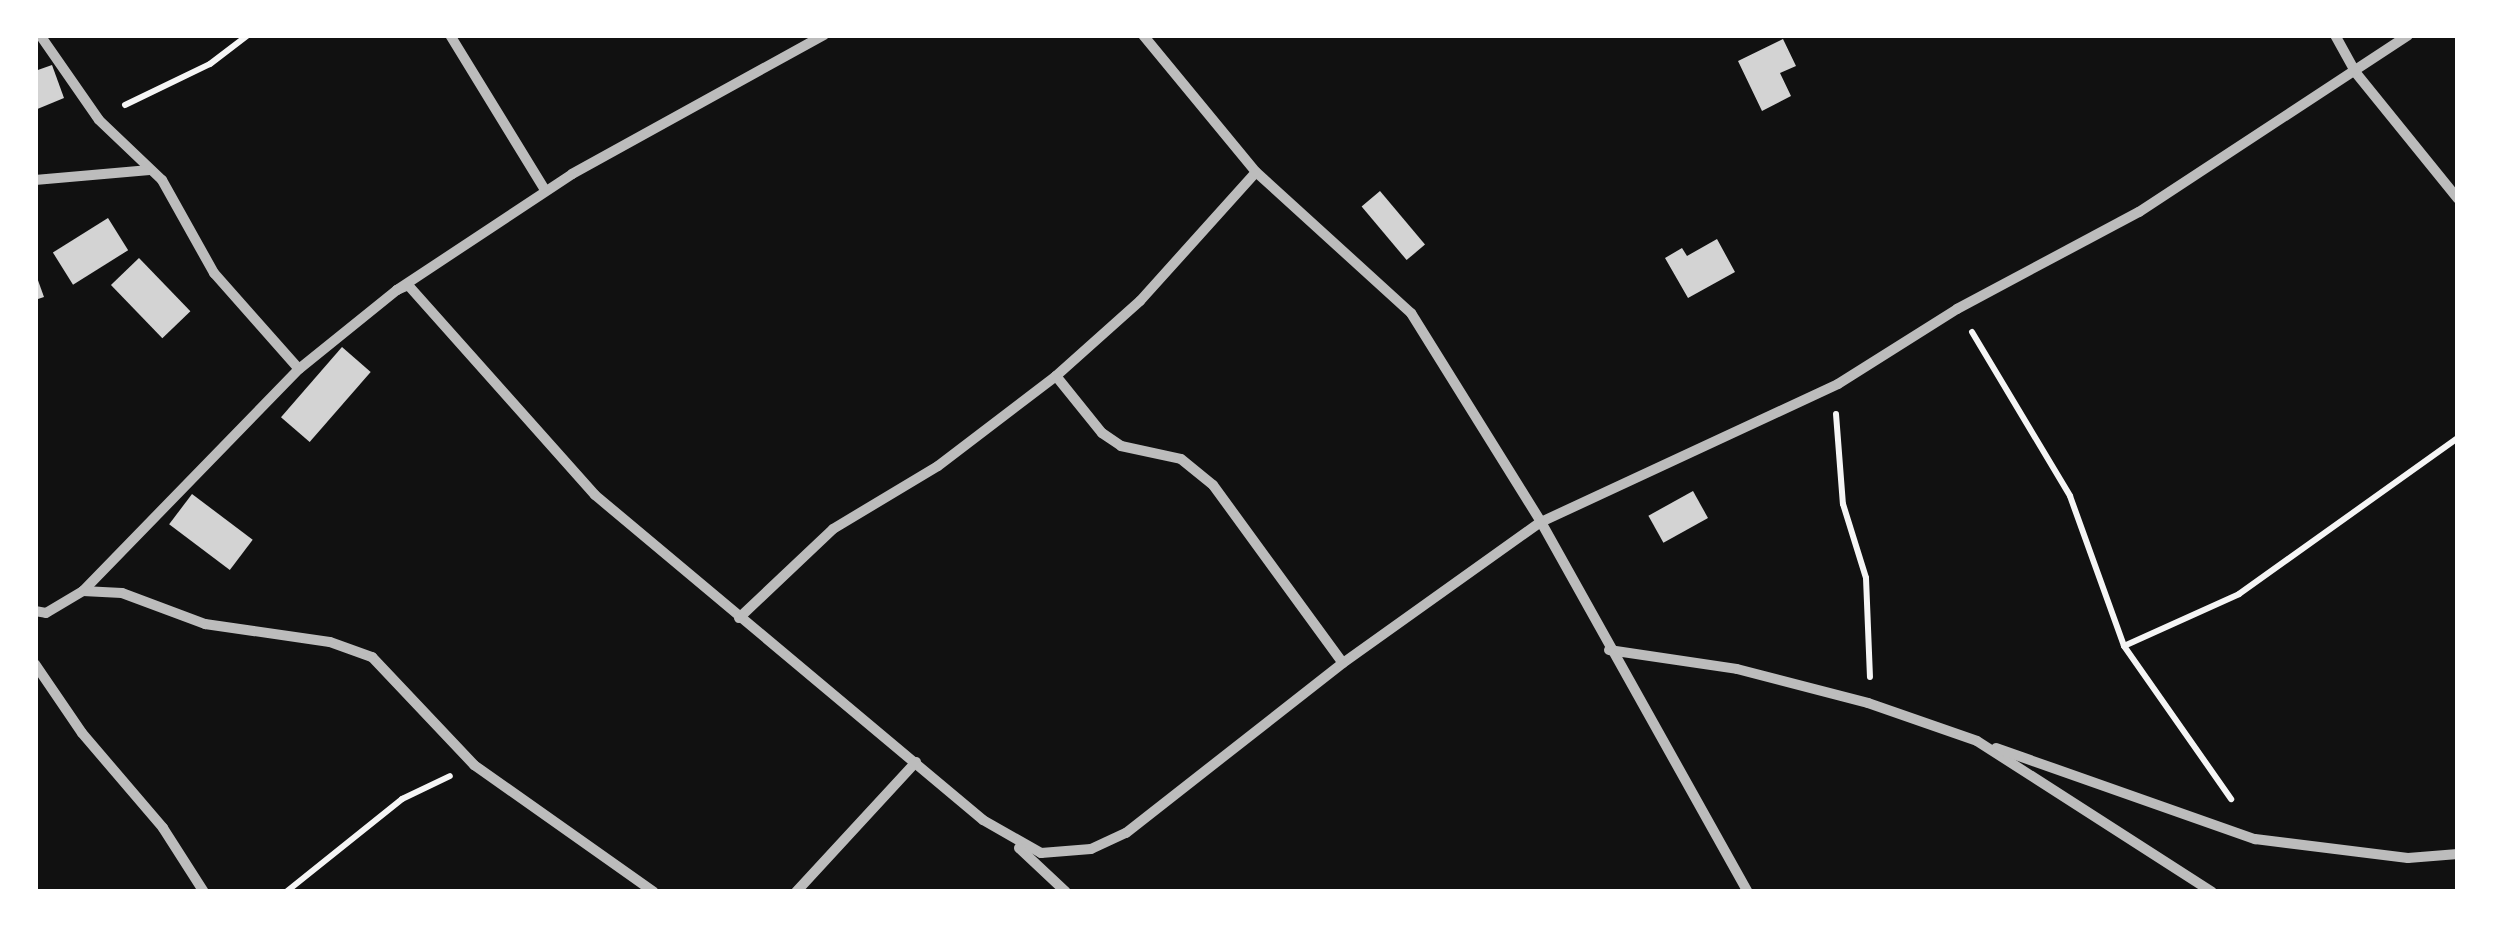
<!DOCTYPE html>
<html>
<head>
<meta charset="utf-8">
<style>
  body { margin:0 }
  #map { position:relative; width:2493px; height:927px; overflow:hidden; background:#111; font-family:"Sofia Sans Condensed",sans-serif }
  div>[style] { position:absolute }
  .building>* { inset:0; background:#d3d3d3; transform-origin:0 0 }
  .path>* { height:6px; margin:-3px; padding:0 3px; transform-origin:3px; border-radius:3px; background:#f5f5f5 }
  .minor>* { height:10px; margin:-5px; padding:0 5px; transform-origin:5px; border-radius:5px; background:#bcbcbc }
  span { translate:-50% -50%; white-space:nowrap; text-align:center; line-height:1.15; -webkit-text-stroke:10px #fff; paint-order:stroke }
  .frame { position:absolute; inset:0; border:38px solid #fff; pointer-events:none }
</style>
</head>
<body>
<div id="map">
  <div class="building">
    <div style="clip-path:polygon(1783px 39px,1796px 66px,1780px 73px,1791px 96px,1762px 111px,1738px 61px)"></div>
    <div style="clip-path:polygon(52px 65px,64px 98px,35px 110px,35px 71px)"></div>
    <div style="left:1380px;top:191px;width:70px;height:24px;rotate:50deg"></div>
    <div style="left:108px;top:218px;width:38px;height:65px;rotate:58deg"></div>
    <div style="clip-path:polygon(1717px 239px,1735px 272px,1688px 298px,1665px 258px,1682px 248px,1687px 256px)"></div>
    <div style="left:139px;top:258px;width:74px;height:39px;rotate:46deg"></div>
    <div style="clip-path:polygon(35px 272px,44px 297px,35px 300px)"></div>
    <div style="left:342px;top:347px;width:38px;height:93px;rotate:41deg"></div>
    <div style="left:1693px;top:491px;width:31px;height:51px;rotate:61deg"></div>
    <div style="left:192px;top:494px;width:76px;height:38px;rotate:37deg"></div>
  </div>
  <div class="path">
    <div style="left:125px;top:105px;width:94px;rotate:-25.8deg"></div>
    <div style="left:210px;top:64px;width:48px;rotate:-37.3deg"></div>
    <div style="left:1972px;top:332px;width:191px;rotate:59.1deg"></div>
    <div style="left:2070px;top:496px;width:159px;rotate:70.2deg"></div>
    <div style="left:2124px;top:646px;width:187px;rotate:55deg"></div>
    <div style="left:1836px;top:414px;width:90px;rotate:85.6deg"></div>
    <div style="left:1843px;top:504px;width:77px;rotate:72.7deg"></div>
    <div style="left:1866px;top:578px;width:99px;rotate:87.7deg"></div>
    <div style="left:2124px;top:646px;width:126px;rotate:-24.3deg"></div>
    <div style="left:2239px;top:594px;width:269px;rotate:-35.5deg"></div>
    <div style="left:286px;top:892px;width:149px;rotate:-38.7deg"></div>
    <div style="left:402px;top:799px;width:53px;rotate:-25.6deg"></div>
  </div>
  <div class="minor">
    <div style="left:40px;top:35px;width:103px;rotate:55.2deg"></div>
    <div style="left:99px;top:120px;width:87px;rotate:43.6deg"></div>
    <div style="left:162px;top:180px;width:107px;rotate:60.8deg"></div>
    <div style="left:214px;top:273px;width:128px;rotate:48.5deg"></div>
    <div style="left:450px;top:35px;width:182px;rotate:58.5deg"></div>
    <div style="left:1143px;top:35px;width:178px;rotate:50.5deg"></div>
    <div style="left:1256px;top:172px;width:210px;rotate:42.3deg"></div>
    <div style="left:1411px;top:313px;width:246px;rotate:58.1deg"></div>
    <div style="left:1541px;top:522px;width:424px;rotate:60.8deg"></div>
    <div style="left:2335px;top:35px;width:43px;rotate:61.1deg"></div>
    <div style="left:2356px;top:73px;width:162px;rotate:51deg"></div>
    <div style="left:35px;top:180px;width:115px;rotate:-5deg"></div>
    <div style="left:397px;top:290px;width:12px;rotate:-24deg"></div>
    <div style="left:408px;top:285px;width:281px;rotate:48.3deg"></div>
    <div style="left:595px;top:495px;width:506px;rotate:39.95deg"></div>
    <div style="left:983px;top:820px;width:67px;rotate:29.6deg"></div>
    <div style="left:1041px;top:853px;width:50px;rotate:-4.6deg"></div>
    <div style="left:1091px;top:849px;width:38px;rotate:-25deg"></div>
    <div style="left:1126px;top:833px;width:276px;rotate:-38.1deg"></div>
    <div style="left:1343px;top:663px;width:243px;rotate:-35.5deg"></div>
    <div style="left:1541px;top:522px;width:327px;rotate:-24.9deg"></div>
    <div style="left:1838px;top:384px;width:141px;rotate:-32.2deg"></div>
    <div style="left:1957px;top:309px;width:206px;rotate:-28.1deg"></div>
    <div style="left:2139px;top:212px;width:322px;rotate:-33.3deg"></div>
    <div style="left:1056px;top:376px;width:73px;rotate:51.1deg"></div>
    <div style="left:1102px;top:433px;width:23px;rotate:34deg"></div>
    <div style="left:1121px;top:446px;width:61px;rotate:12.2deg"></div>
    <div style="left:1181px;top:459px;width:41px;rotate:39.1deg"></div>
    <div style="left:1213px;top:485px;width:220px;rotate:53.9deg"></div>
    <div style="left:83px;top:591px;width:39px;rotate:3deg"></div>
    <div style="left:122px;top:593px;width:89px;rotate:20.5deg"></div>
    <div style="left:205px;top:624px;width:126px;rotate:8.2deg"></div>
    <div style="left:330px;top:642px;width:45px;rotate:19.7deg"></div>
    <div style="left:372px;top:657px;width:149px;rotate:46.6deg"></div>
    <div style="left:474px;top:765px;width:220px;rotate:35.2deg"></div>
    <div style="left:35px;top:611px;width:11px;rotate:10deg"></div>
    <div style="left:46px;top:613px;width:43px;rotate:-30.7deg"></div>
    <div style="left:83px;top:591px;width:310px;rotate:-45.8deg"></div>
    <div style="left:299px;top:369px;width:126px;rotate:-38.9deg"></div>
    <div style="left:397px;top:290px;width:210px;rotate:-33.5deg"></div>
    <div style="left:572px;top:174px;width:288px;rotate:-28.9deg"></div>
    <div style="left:739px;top:618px;width:129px;rotate:-43.4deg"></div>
    <div style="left:833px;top:529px;width:122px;rotate:-31deg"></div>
    <div style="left:938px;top:466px;width:148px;rotate:-37.3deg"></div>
    <div style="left:1056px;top:376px;width:113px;rotate:-41.8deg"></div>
    <div style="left:1140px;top:301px;width:173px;rotate:-48deg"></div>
    <div style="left:1609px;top:650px;width:129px;rotate:8.4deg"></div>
    <div style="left:1737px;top:669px;width:135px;rotate:14.5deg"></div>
    <div style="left:1868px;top:703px;width:115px;rotate:19.2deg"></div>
    <div style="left:1977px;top:741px;width:279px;rotate:32.7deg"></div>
    <div style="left:35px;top:664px;width:83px;rotate:55.7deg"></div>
    <div style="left:82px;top:733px;width:125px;rotate:49.5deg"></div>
    <div style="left:163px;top:828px;width:76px;rotate:57.4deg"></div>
    <div style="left:1996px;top:748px;width:275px;rotate:19.4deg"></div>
    <div style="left:2255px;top:839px;width:154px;rotate:7.1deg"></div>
    <div style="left:2408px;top:858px;width:50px;rotate:-4.6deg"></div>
    <div style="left:1019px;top:848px;width:64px;rotate:43.1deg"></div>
    <div style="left:796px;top:892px;width:177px;rotate:-47.3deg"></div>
  </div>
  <div class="frame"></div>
</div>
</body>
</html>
